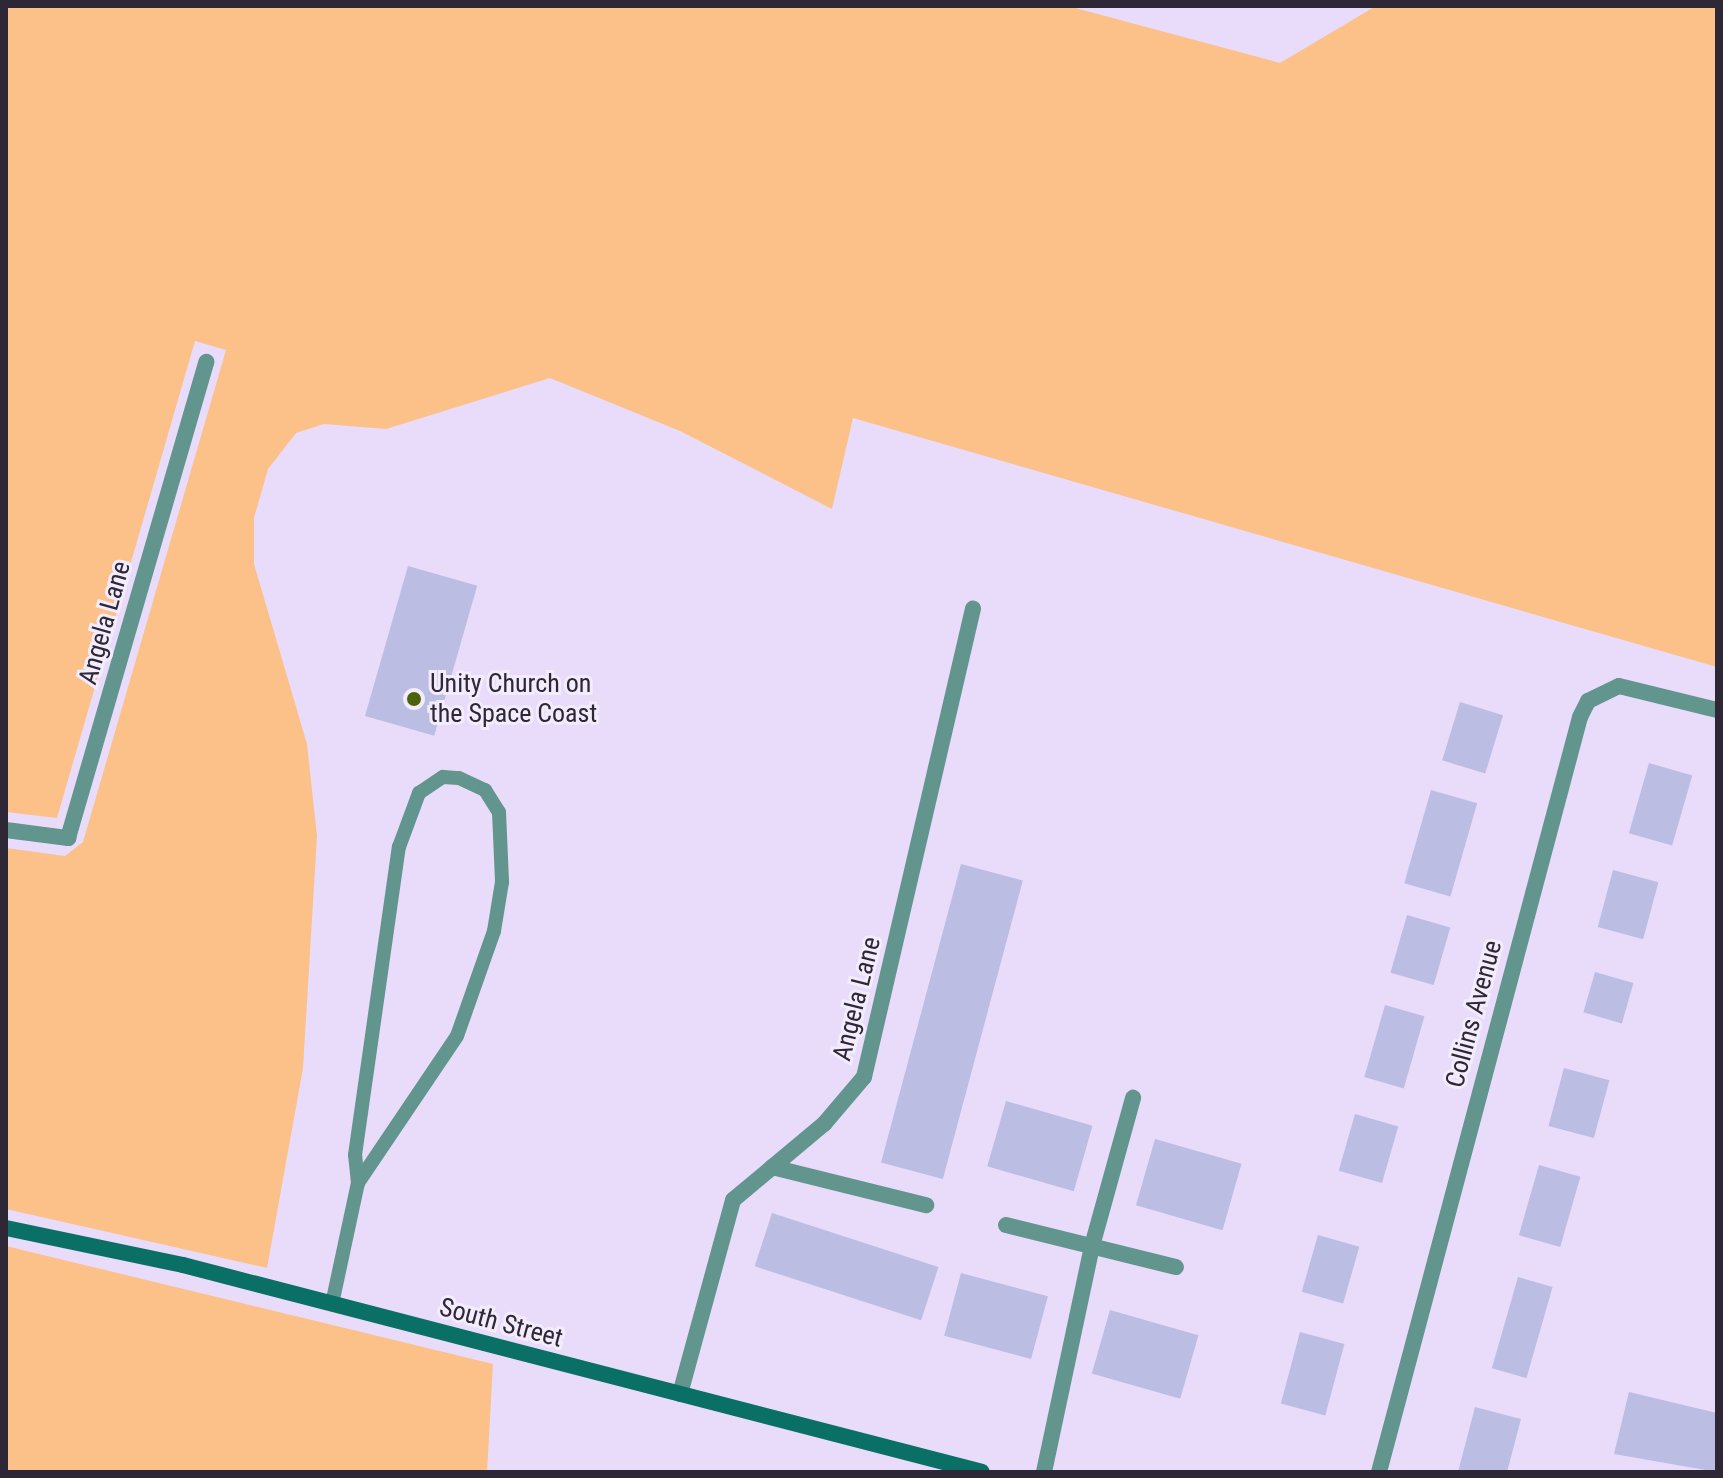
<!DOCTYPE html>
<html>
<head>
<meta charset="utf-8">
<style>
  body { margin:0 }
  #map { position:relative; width:1723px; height:1478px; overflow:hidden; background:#e8dcfa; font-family:"Roboto Condensed",sans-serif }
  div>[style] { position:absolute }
  .green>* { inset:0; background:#fcc089 }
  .building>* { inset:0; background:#bcbde3; transform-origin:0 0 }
  .lane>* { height:14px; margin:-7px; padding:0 7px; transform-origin:7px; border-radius:7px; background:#62958d }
  .street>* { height:16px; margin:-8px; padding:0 8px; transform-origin:8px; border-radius:8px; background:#62958d }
  .secondary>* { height:16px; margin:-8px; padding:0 8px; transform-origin:8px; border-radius:8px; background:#0a6f65 }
  .dots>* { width:22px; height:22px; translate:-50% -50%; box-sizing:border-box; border:4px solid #f2ecfc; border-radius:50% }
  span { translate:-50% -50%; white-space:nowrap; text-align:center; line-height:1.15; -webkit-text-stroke:6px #f2ecfc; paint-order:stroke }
  .street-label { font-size:26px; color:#2e2836 }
  .poi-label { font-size:26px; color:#2e2836 }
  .left { translate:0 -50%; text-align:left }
  .frame { position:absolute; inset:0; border:8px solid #2e2836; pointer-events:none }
</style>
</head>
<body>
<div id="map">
  <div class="green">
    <div style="clip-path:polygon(6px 6px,1068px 6px,1280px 63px,1376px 6px,1717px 6px,1717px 667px,853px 418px,832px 509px,680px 431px,550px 378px,386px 429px,324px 424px,296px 433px,268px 469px,254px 518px,254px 564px,307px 744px,317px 836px,303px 1068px,267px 1268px,6px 1209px,6px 848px,65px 856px,83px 842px,226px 350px,195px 341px,57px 818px,6px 812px)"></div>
    <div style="clip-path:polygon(6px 1246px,493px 1364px,487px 1472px,6px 1472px)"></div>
  </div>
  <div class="building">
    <div style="left:408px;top:566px;width:72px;height:156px;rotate:16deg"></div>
    <div style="left:1460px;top:702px;width:45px;height:61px;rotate:17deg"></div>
    <div style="left:1649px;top:763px;width:45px;height:73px;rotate:16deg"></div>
    <div style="left:1431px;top:790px;width:48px;height:97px;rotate:16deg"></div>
    <div style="left:961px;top:864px;width:64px;height:309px;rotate:15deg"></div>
    <div style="left:1613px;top:870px;width:47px;height:59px;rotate:15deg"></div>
    <div style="left:1407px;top:915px;width:45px;height:60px;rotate:16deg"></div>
    <div style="left:1595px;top:972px;width:40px;height:42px;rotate:16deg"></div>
    <div style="left:1385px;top:1005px;width:41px;height:75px;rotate:16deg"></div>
    <div style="left:1564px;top:1068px;width:47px;height:60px;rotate:15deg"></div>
    <div style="left:1006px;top:1101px;width:90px;height:68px;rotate:16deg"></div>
    <div style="left:1355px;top:1114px;width:45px;height:59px;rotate:16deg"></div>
    <div style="left:1155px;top:1139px;width:90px;height:69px;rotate:16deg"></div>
    <div style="left:1539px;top:1165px;width:43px;height:73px;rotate:16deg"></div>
    <div style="left:772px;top:1213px;width:175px;height:56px;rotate:18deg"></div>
    <div style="left:1318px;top:1235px;width:43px;height:59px;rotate:16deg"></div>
    <div style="left:961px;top:1273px;width:90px;height:65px;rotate:15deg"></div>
    <div style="left:1518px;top:1277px;width:36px;height:95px;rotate:16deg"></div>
    <div style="left:1110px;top:1310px;width:92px;height:66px;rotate:16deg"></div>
    <div style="left:1300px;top:1332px;width:46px;height:74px;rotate:15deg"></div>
    <div style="clip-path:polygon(1629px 1392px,1717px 1413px,1717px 1472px,1614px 1454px)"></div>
    <div style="clip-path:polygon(1475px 1407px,1521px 1419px,1507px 1472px,1458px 1472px)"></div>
  </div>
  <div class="lane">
    <div style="left:332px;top:1304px;width:124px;rotate:-77.9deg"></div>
    <div style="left:358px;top:1183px;width:28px;rotate:-96deg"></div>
    <div style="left:355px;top:1155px;width:311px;rotate:-81.9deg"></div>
    <div style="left:399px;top:847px;width:58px;rotate:-69.7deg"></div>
    <div style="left:419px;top:793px;width:29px;rotate:-34deg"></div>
    <div style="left:443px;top:777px;width:16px;rotate:4deg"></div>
    <div style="left:459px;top:778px;width:29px;rotate:25deg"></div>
    <div style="left:485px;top:790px;width:26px;rotate:58deg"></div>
    <div style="left:499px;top:812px;width:70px;rotate:87.5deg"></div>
    <div style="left:502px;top:882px;width:50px;rotate:99.3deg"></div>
    <div style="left:494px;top:931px;width:111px;rotate:109.4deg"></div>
    <div style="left:457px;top:1036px;width:177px;rotate:124deg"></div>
  </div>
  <div class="street">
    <div style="left:6px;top:830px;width:63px;rotate:7.4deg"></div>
    <div style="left:68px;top:838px;width:496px;rotate:-73.8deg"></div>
    <div style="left:772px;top:1167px;width:159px;rotate:13.9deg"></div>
    <div style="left:1006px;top:1225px;width:175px;rotate:13.9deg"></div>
    <div style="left:680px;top:1394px;width:201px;rotate:-74.7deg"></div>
    <div style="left:733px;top:1200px;width:119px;rotate:-39.9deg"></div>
    <div style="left:824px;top:1124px;width:62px;rotate:-49.6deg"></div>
    <div style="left:864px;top:1077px;width:481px;rotate:-76.9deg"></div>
    <div style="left:1044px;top:1472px;width:231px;rotate:-78deg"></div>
    <div style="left:1092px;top:1246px;width:154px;rotate:-74.5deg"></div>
    <div style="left:1379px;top:1472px;width:781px;rotate:-75.09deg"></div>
    <div style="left:1580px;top:717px;width:18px;rotate:-63deg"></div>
    <div style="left:1588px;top:701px;width:34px;rotate:-26deg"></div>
    <div style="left:1619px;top:686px;width:101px;rotate:13.8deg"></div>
  </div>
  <div class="secondary">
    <div style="left:6px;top:1228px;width:181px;rotate:11.8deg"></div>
    <div style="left:183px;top:1265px;width:825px;rotate:14.52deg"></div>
  </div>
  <div class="dots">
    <div style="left:414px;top:699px;background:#4c610b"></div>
  </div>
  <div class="street-label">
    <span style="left:105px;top:623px;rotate:-74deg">Angela Lane</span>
    <span style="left:857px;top:999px;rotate:-76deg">Angela Lane</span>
    <span style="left:1474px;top:1014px;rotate:-75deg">Collins Avenue</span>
    <span style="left:501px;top:1323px;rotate:15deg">South Street</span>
  </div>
  <div class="poi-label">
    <span class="left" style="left:430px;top:699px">Unity Church on<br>the Space Coast</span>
  </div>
  <div class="frame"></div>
</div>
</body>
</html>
